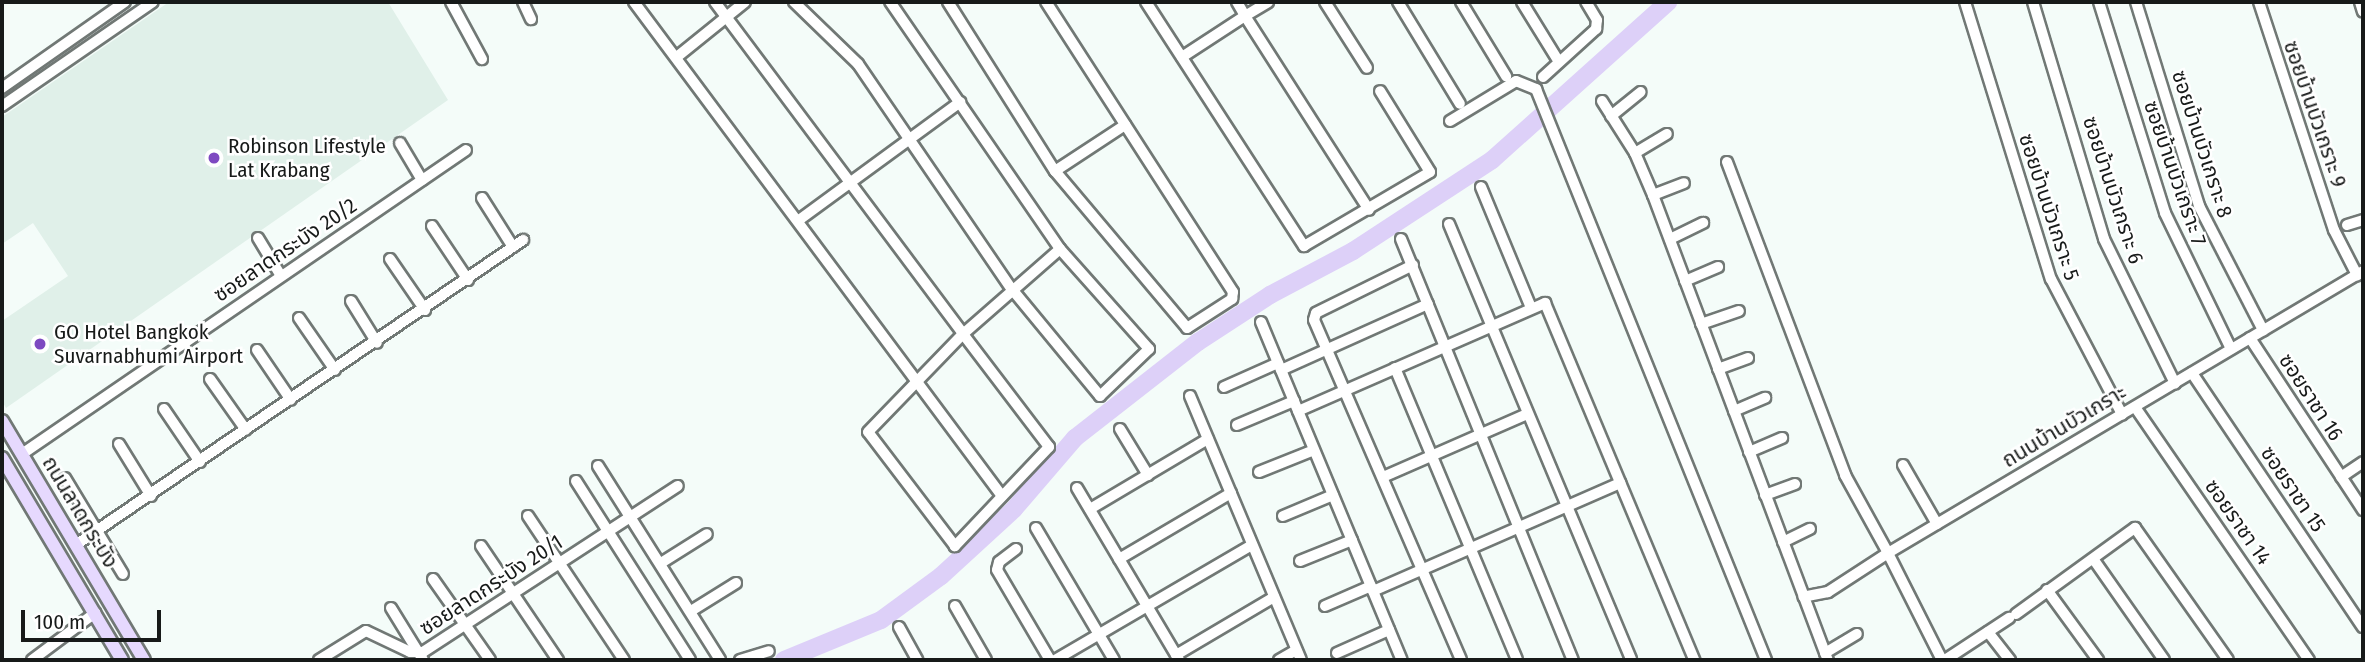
<!DOCTYPE html>
<html>
<head>
<meta charset="utf-8">
<style>
  body { margin:0 }
  #map { position:relative; width:2365px; height:662px; overflow:hidden; background:#f4fcf9; font-family:"Fira Sans Condensed","Noto Sans Thai",sans-serif }
  div>[style] { position:absolute }
  .built>* { inset:0; background:#e0f0e9 }
  .river>* { height:18px; margin:-9px; padding:0 9px; transform-origin:9px; border-radius:9px; background:#ddd0f8 }
  .roads { filter:drop-shadow(2px 0 #717875) drop-shadow(-2px 0 #717875) drop-shadow(0 2px #717875) drop-shadow(0 -2px #717875) }
  .minor>* { height:10px; margin:-5px; padding:0 5px; transform-origin:5px; border-radius:5px; background:#fff }
  .major>* { height:12px; margin:-6px; padding:0 6px; transform-origin:6px; border-radius:6px; background:#e6d9fe }
  .dots>* { width:19px; height:19px; translate:-50% -50%; box-sizing:border-box; border:4px solid #fff; border-radius:50% }
  span { translate:-50% -50%; white-space:nowrap; text-align:center; line-height:1.15; -webkit-text-stroke:5px #fff; paint-order:stroke }
  .street-label { font-size:21px; color:#171a19 }
  .poi-label { font-size:21px; color:#171a19 }
  .left { translate:0 -50%; text-align:left }
  .frame { position:absolute; inset:0; border:4px solid #171a19; pointer-events:none }
  .scale { position:absolute; left:21px; top:610px; width:140px; height:32px; box-sizing:border-box; border:4px solid #171a19; border-top:0; padding-left:9px; font-size:21px; line-height:24px; white-space:nowrap; color:#171a19; -webkit-text-stroke:5px #fff; paint-order:stroke }
</style>
</head>
<body>
<div id="map">
  <div class="built">
    <div style="clip-path:polygon(169px 2px,388px 2px,448px 100px,6px 408px,2px 401px,2px 321px,68px 276px,33px 223px,2px 244px,2px 117px)"></div>
  </div>
  <div class="river">
    <div style="left:784px;top:660px;width:105px;rotate:-22.4deg"></div>
    <div style="left:881px;top:620px;width:74px;rotate:-36.3deg"></div>
    <div style="left:941px;top:576px;width:99px;rotate:-42.5deg"></div>
    <div style="left:1014px;top:509px;width:94px;rotate:-49.3deg"></div>
    <div style="left:1075px;top:438px;width:156px;rotate:-38deg"></div>
    <div style="left:1198px;top:342px;width:86px;rotate:-33.1deg"></div>
    <div style="left:1270px;top:295px;width:94px;rotate:-27.9deg"></div>
    <div style="left:1353px;top:251px;width:166px;rotate:-33.2deg"></div>
    <div style="left:1492px;top:160px;width:237px;rotate:-41.9deg"></div>
  </div>
  <div class="roads">
    <div class="minor">
      <div style="left:451px;top:2px;width:65px;rotate:61.5deg"></div>
      <div style="left:523px;top:2px;width:19px;rotate:65deg"></div>
      <div style="left:634px;top:2px;width:616px;rotate:53.32deg"></div>
      <div style="left:715px;top:2px;width:414px;rotate:53.2deg"></div>
      <div style="left:963px;top:334px;width:142px;rotate:52.7deg"></div>
      <div style="left:1049px;top:447px;width:137px;rotate:133.5deg"></div>
      <div style="left:955px;top:546px;width:143px;rotate:-127.3deg"></div>
      <div style="left:868px;top:432px;width:136px;rotate:-45.9deg"></div>
      <div style="left:963px;top:334px;width:129px;rotate:-41.2deg"></div>
      <div style="left:794px;top:2px;width:89px;rotate:44.1deg"></div>
      <div style="left:858px;top:64px;width:271px;rotate:55.7deg"></div>
      <div style="left:1011px;top:288px;width:140px;rotate:50.5deg"></div>
      <div style="left:1100px;top:396px;width:68px;rotate:-43.8deg"></div>
      <div style="left:1149px;top:349px;width:134px;rotate:-131.7deg"></div>
      <div style="left:1060px;top:249px;width:300px;rotate:-124.5deg"></div>
      <div style="left:948px;top:2px;width:200px;rotate:57.7deg"></div>
      <div style="left:1055px;top:171px;width:205px;rotate:49.9deg"></div>
      <div style="left:1187px;top:328px;width:54px;rotate:-32.8deg"></div>
      <div style="left:1232px;top:299px;width:7px;rotate:-82deg"></div>
      <div style="left:1233px;top:292px;width:345px;rotate:-122.8deg"></div>
      <div style="left:1146px;top:2px;width:291px;rotate:57.1deg"></div>
      <div style="left:1304px;top:246px;width:146px;rotate:-30.4deg"></div>
      <div style="left:1430px;top:172px;width:95px;rotate:-121.7deg"></div>
      <div style="left:1237px;top:2px;width:16px;rotate:60deg"></div>
      <div style="left:1245px;top:16px;width:27px;rotate:-31deg"></div>
      <div style="left:1325px;top:2px;width:78px;rotate:57.5deg"></div>
      <div style="left:1398px;top:2px;width:119px;rotate:58.7deg"></div>
      <div style="left:1461px;top:2px;width:87px;rotate:58.7deg"></div>
      <div style="left:1522px;top:2px;width:70px;rotate:58.3deg"></div>
      <div style="left:1965px;top:2px;width:290px;rotate:72.8deg"></div>
      <div style="left:2051px;top:279px;width:153px;rotate:62.3deg"></div>
      <div style="left:2033px;top:2px;width:247px;rotate:73.3deg"></div>
      <div style="left:2104px;top:239px;width:161px;rotate:63.8deg"></div>
      <div style="left:2099px;top:2px;width:221px;rotate:72.6deg"></div>
      <div style="left:2165px;top:213px;width:151px;rotate:64.1deg"></div>
      <div style="left:2136px;top:2px;width:214px;rotate:72.8deg"></div>
      <div style="left:2199px;top:206px;width:140px;rotate:62.7deg"></div>
      <div style="left:2259px;top:2px;width:240px;rotate:71.8deg"></div>
      <div style="left:2334px;top:230px;width:51px;rotate:62.9deg"></div>
      <div style="left:2360px;top:2px;width:10px;rotate:73deg"></div>
      <div style="left:678px;top:56px;width:86px;rotate:-38.9deg"></div>
      <div style="left:1182px;top:57px;width:75px;rotate:-33.1deg"></div>
      <div style="left:1245px;top:16px;width:230px;rotate:57.4deg"></div>
      <div style="left:1543px;top:77px;width:72px;rotate:-42.2deg"></div>
      <div style="left:1596px;top:29px;width:9px;rotate:-84deg"></div>
      <div style="left:1597px;top:20px;width:21px;rotate:-121deg"></div>
      <div style="left:2px;top:88px;width:150px;rotate:-35deg"></div>
      <div style="left:1602px;top:101px;width:62px;rotate:57.6deg"></div>
      <div style="left:1635px;top:153px;width:46px;rotate:66.8deg"></div>
      <div style="left:1653px;top:195px;width:497px;rotate:69.4deg"></div>
      <div style="left:2px;top:106px;width:183px;rotate:-34.6deg"></div>
      <div style="left:1611px;top:116px;width:38px;rotate:-39deg"></div>
      <div style="left:1450px;top:121px;width:77px;rotate:-31.2deg"></div>
      <div style="left:1516px;top:81px;width:22px;rotate:22deg"></div>
      <div style="left:1536px;top:89px;width:616px;rotate:68.06deg"></div>
      <div style="left:400px;top:143px;width:43px;rotate:59.3deg"></div>
      <div style="left:1635px;top:153px;width:37px;rotate:-31deg"></div>
      <div style="left:1727px;top:162px;width:335px;rotate:69.3deg"></div>
      <div style="left:1845px;top:475px;width:89px;rotate:61.1deg"></div>
      <div style="left:1888px;top:553px;width:72px;rotate:147deg"></div>
      <div style="left:1828px;top:592px;width:25px;rotate:169deg"></div>
      <div style="left:1055px;top:171px;width:84px;rotate:-33.3deg"></div>
      <div style="left:1481px;top:187px;width:131px;rotate:67.5deg"></div>
      <div style="left:1653px;top:195px;width:33px;rotate:-21deg"></div>
      <div style="left:482px;top:198px;width:58px;rotate:57.7deg"></div>
      <div style="left:799px;top:220px;width:200px;rotate:-36.2deg"></div>
      <div style="left:1449px;top:224px;width:472px;rotate:67.3deg"></div>
      <div style="left:2347px;top:225px;width:17px;rotate:-17deg"></div>
      <div style="left:432px;top:226px;width:65px;rotate:56.3deg"></div>
      <div style="left:258px;top:238px;width:44px;rotate:58.8deg"></div>
      <div style="left:1401px;top:239px;width:455px;rotate:67.8deg"></div>
      <div style="left:1670px;top:239px;width:37px;rotate:-26deg"></div>
      <div style="left:390px;top:259px;width:62px;rotate:55.5deg"></div>
      <div style="left:1413px;top:265px;width:108px;rotate:153.7deg"></div>
      <div style="left:1316px;top:313px;width:7px;rotate:106deg"></div>
      <div style="left:1314px;top:320px;width:370px;rotate:66.6deg"></div>
      <div style="left:1685px;top:281px;width:36px;rotate:-23deg"></div>
      <div style="left:351px;top:301px;width:49px;rotate:58.2deg"></div>
      <div style="left:299px;top:318px;width:63px;rotate:55.3deg"></div>
      <div style="left:1261px;top:322px;width:366px;rotate:67.4deg"></div>
      <div style="left:1701px;top:324px;width:40px;rotate:-18.9deg"></div>
      <div style="left:2250px;top:338px;width:206px;rotate:56.7deg"></div>
      <div style="left:257px;top:350px;width:60px;rotate:55.8deg"></div>
      <div style="left:1395px;top:368px;width:316px;rotate:67.3deg"></div>
      <div style="left:1718px;top:369px;width:32px;rotate:-20deg"></div>
      <div style="left:1281px;top:370px;width:161px;rotate:-24.2deg"></div>
      <div style="left:2192px;top:373px;width:306px;rotate:56.1deg"></div>
      <div style="left:210px;top:379px;width:62px;rotate:54.8deg"></div>
      <div style="left:1224px;top:387px;width:59px;rotate:-24deg"></div>
      <div style="left:1190px;top:396px;width:286px;rotate:67.2deg"></div>
      <div style="left:2135px;top:407px;width:307px;rotate:55.5deg"></div>
      <div style="left:164px;top:409px;width:64px;rotate:55.8deg"></div>
      <div style="left:1298px;top:411px;width:270px;rotate:-23.6deg"></div>
      <div style="left:1545px;top:303px;width:387px;rotate:67.3deg"></div>
      <div style="left:1734px;top:411px;width:34px;rotate:-23deg"></div>
      <div style="left:1237px;top:425px;width:62px;rotate:-22.8deg"></div>
      <div style="left:1120px;top:429px;width:54px;rotate:58.7deg"></div>
      <div style="left:119px;top:444px;width:61px;rotate:58.4deg"></div>
      <div style="left:1749px;top:452px;width:36px;rotate:-23deg"></div>
      <div style="left:22px;top:454px;width:538px;rotate:-34.4deg"></div>
      <div style="left:1903px;top:465px;width:68px;rotate:60deg"></div>
      <div style="left:598px;top:466px;width:229px;rotate:57.8deg"></div>
      <div style="left:1259px;top:472px;width:59px;rotate:-21.8deg"></div>
      <div style="left:1383px;top:477px;width:157px;rotate:-23.6deg"></div>
      <div style="left:2341px;top:477px;width:27px;rotate:-34deg"></div>
      <div style="left:65px;top:478px;width:112px;rotate:58.9deg"></div>
      <div style="left:576px;top:481px;width:212px;rotate:57.5deg"></div>
      <div style="left:1077px;top:488px;width:200px;rotate:59.3deg"></div>
      <div style="left:1765px;top:495px;width:32px;rotate:-20deg"></div>
      <div style="left:1090px;top:509px;width:137px;rotate:-30.7deg"></div>
      <div style="left:528px;top:516px;width:173px;rotate:56.3deg"></div>
      <div style="left:1283px;top:516px;width:54px;rotate:-22.8deg"></div>
      <div style="left:1036px;top:528px;width:153px;rotate:59.4deg"></div>
      <div style="left:1783px;top:542px;width:30px;rotate:-26deg"></div>
      <div style="left:77px;top:544px;width:540px;rotate:-34.28deg"></div>
      <div style="left:481px;top:546px;width:138px;rotate:56deg"></div>
      <div style="left:1016px;top:549px;width:21px;rotate:143deg"></div>
      <div style="left:999px;top:562px;width:8px;rotate:104deg"></div>
      <div style="left:997px;top:570px;width:104px;rotate:59.5deg"></div>
      <div style="left:1119px;top:559px;width:130px;rotate:-30.5deg"></div>
      <div style="left:2094px;top:560px;width:122px;rotate:55deg"></div>
      <div style="left:1300px;top:561px;width:56px;rotate:-22deg"></div>
      <div style="left:661px;top:563px;width:54px;rotate:-32.2deg"></div>
      <div style="left:433px;top:579px;width:99px;rotate:54.9deg"></div>
      <div style="left:2047px;top:590px;width:87px;rotate:53.9deg"></div>
      <div style="left:1373px;top:591px;width:270px;rotate:-23.6deg"></div>
      <div style="left:955px;top:606px;width:62px;rotate:60.1deg"></div>
      <div style="left:1325px;top:606px;width:50px;rotate:-23.5deg"></div>
      <div style="left:391px;top:608px;width:61px;rotate:58.4deg"></div>
      <div style="left:691px;top:611px;width:53px;rotate:-31.9deg"></div>
      <div style="left:2016px;top:614px;width:147px;rotate:-35.9deg"></div>
      <div style="left:2135px;top:528px;width:161px;rotate:54.8deg"></div>
      <div style="left:899px;top:627px;width:38px;rotate:61deg"></div>
      <div style="left:1988px;top:632px;width:36px;rotate:52deg"></div>
      <div style="left:1337px;top:653px;width:57px;rotate:-23.9deg"></div>
      <div style="left:1825px;top:653px;width:37px;rotate:-31deg"></div>
      <div style="left:1176px;top:655px;width:114px;rotate:-30.6deg"></div>
      <div style="left:32px;top:660px;width:79px;rotate:-36.7deg"></div>
      <div style="left:319px;top:660px;width:55px;rotate:-31.7deg"></div>
      <div style="left:366px;top:631px;width:49px;rotate:25.5deg"></div>
      <div style="left:410px;top:652px;width:13px"></div>
      <div style="left:423px;top:652px;width:304px;rotate:-33.1deg"></div>
      <div style="left:740px;top:660px;width:30px;rotate:-17deg"></div>
      <div style="left:1055px;top:660px;width:228px;rotate:-30.3deg"></div>
      <div style="left:1279px;top:660px;width:20px;rotate:-30deg"></div>
      <div style="left:1942px;top:660px;width:120px;rotate:-116.8deg"></div>
      <div style="left:1888px;top:553px;width:552px;rotate:-30.7deg"></div>
      <div style="left:1945px;top:660px;width:77px;rotate:-33.3deg"></div>
    </div>
    <div class="major">
      <div style="left:2px;top:421px;width:278px;rotate:59.3deg"></div>
      <div style="left:2px;top:458px;width:235px;rotate:59.3deg"></div>
    </div>
  </div>
  <div class="dots">
    <div style="left:214px;top:158px;background:#7e49c1"></div>
    <div style="left:40px;top:344px;background:#7e49c1"></div>
  </div>
  <div class="street-label">
    <span style="left:2315px;top:114px;rotate:71deg">ซอยบ้านบัวเกราะ 9</span>
    <span style="left:2202px;top:144px;rotate:72deg">ซอยบ้านบัวเกราะ 8</span>
    <span style="left:2175px;top:173px;rotate:71deg">ซอยบ้านบัวเกราะ 7</span>
    <span style="left:2113px;top:190px;rotate:72deg">ซอยบ้านบัวเกราะ 6</span>
    <span style="left:2049px;top:207px;rotate:72deg">ซอยบ้านบัวเกราะ 5</span>
    <span style="left:285px;top:250px;rotate:-34deg">ซอยลาดกระบัง 20/2</span>
    <span style="left:2311px;top:397px;rotate:57deg">ซอยราชา 16</span>
    <span style="left:2064px;top:426px;rotate:-31deg">ถนนบ้านบัวเกราะ</span>
    <span style="left:2293px;top:489px;rotate:56deg">ซอยราชา 15</span>
    <span style="left:80px;top:512px;rotate:59deg">ถนนลาดกระบัง</span>
    <span style="left:2238px;top:522px;rotate:55deg">ซอยราชา 14</span>
    <span style="left:491px;top:585px;rotate:-33deg">ซอยลาดกระบัง 20/1</span>
  </div>
  <div class="poi-label">
    <span class="left" style="left:228px;top:158px">Robinson Lifestyle<br>Lat Krabang</span>
    <span class="left" style="left:54px;top:344px">GO Hotel Bangkok<br>Suvarnabhumi Airport</span>
  </div>
  <div class="frame"></div>
  <div class="scale">100 m</div>
</div>
</body>
</html>
